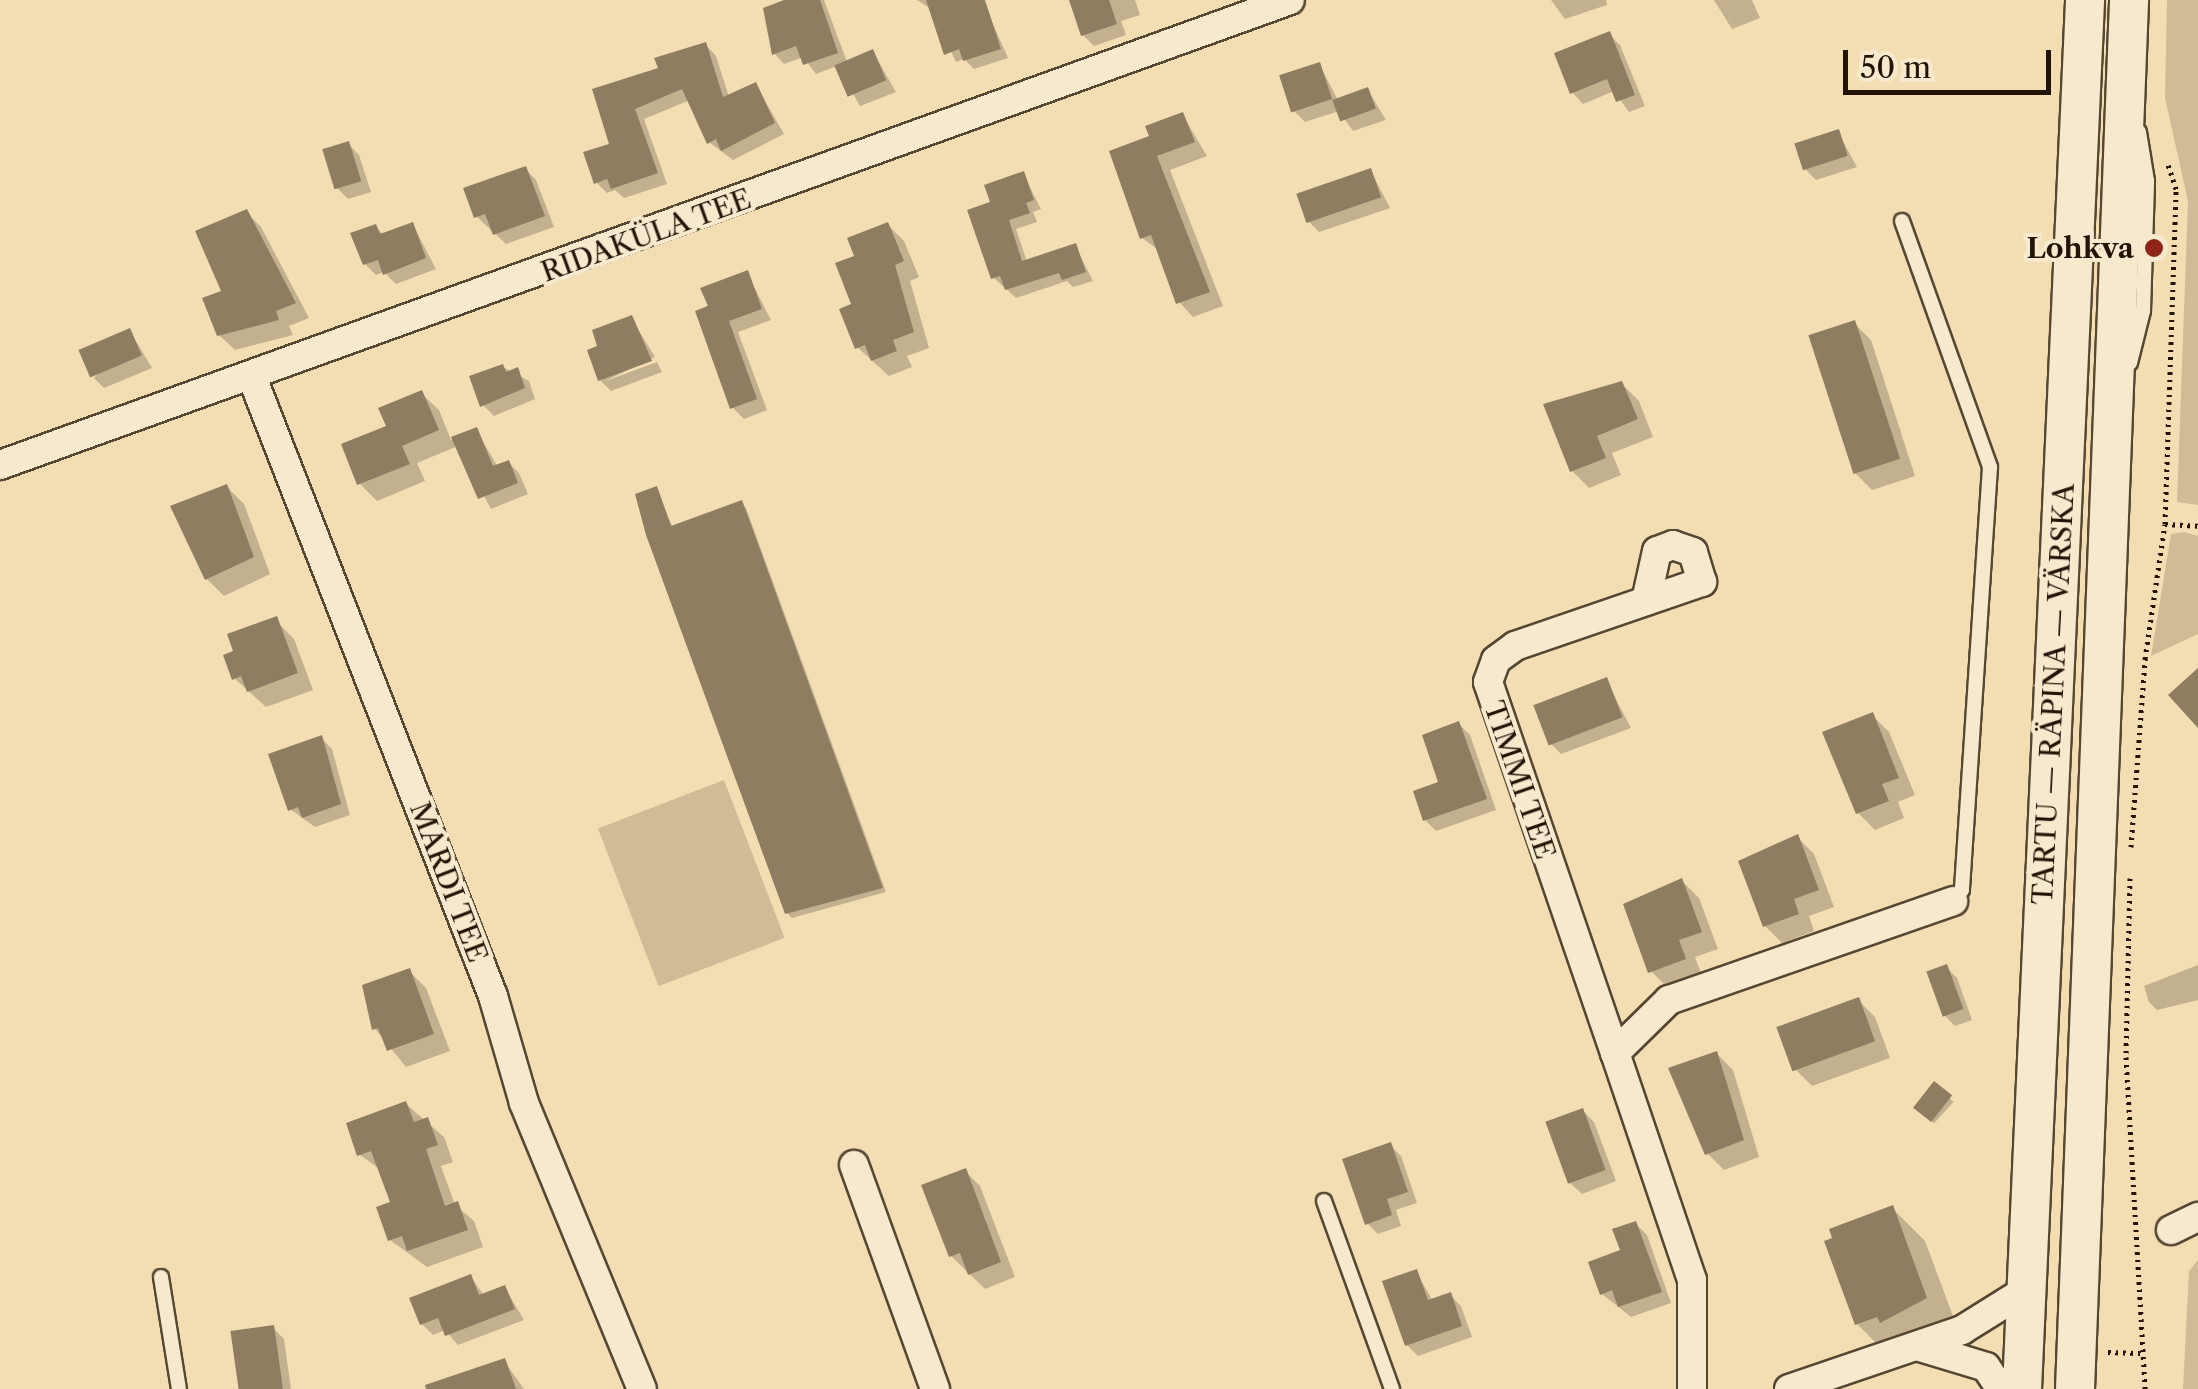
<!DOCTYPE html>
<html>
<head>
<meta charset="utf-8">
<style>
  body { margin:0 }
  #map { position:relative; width:2198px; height:1389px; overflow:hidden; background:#f3ddb3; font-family:"Libre Caslon Text",serif }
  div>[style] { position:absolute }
  .green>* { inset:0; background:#cfbb96; transform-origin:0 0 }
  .shadow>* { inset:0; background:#0003; transform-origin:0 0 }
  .building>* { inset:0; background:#8f7d61; transform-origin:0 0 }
  .path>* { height:5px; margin-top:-2.5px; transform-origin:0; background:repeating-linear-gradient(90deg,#221508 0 2.5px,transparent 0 7.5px) }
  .roads { filter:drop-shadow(2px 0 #564733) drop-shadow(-2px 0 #564733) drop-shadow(0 2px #564733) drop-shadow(0 -2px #564733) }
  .lane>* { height:14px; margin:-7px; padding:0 7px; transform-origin:7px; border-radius:7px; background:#f7e9ce }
  .street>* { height:28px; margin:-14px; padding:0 14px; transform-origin:14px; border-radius:14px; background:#f7e9ce }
  .secondary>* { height:38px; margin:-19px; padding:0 19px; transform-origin:19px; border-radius:19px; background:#f7e9ce }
  .dots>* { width:28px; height:28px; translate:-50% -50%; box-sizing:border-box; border:5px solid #f7e9ce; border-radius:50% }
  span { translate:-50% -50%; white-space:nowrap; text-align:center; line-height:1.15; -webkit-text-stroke:8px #f7e9ce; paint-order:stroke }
  .street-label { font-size:28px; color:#221508 }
  .poi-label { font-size:28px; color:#221508; font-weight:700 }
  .right { translate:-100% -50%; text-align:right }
  .scale { position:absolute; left:1843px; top:50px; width:208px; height:45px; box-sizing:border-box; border:5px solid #221508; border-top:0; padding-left:12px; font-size:30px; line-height:35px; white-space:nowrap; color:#221508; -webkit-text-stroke:8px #f7e9ce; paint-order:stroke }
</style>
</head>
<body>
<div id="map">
  <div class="green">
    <div style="clip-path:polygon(2167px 0,2198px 0,2198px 505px,2177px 502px,2188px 201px,2165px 98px)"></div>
    <div style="clip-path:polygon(2184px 532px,2198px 536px,2198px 634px,2151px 656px,2171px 534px)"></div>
    <div style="left:724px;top:780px;width:169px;height:135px;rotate:69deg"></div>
    <div style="clip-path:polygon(2198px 1260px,2198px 1389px,2183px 1389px,2189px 1271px)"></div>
  </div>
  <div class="shadow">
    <div style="clip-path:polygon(783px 0,824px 0,847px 62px,873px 52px,896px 92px,860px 106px,837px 66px,816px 74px,803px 57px,784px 64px,774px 53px)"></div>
    <div style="clip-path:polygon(917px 0,960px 0,988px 13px,1008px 58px,974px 69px,964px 59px,956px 62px,931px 9px)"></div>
    <div style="clip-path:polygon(1072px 0,1135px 0,1140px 15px,1121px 21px,1126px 35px,1094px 46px,1083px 35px)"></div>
    <div style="clip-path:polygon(1551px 0,1606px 0,1607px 5px,1565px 19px)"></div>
    <div style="clip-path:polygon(1714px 0,1752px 0,1760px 18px,1732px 29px)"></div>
    <div style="clip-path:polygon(1609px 34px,1620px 45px,1645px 106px,1629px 112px,1614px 91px,1583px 104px,1572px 92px)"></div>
    <div style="clip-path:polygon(706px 45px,716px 56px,729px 97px,756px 85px,784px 134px,733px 160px,709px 142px,690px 100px,644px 119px,667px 184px,624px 198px,615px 190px,607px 193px,596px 182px,612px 145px,595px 91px,661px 69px)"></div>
    <div style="clip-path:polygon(1319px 64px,1338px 100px,1368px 90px,1386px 120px,1353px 131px,1339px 111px,1305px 122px,1294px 111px)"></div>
    <div style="clip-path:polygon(1182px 114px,1207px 156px,1170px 170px,1223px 306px,1193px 317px,1179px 302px,1160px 251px,1142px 238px,1153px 138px)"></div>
    <div style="clip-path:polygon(1838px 132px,1857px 167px,1816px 180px,1805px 169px)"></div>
    <div style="clip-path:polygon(348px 144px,359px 155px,371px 192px,348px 199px,337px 188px)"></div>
    <div style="clip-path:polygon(525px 169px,536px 180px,554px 227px,506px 244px,476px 216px)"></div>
    <div style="clip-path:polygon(1371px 171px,1390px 208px,1319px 232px,1308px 221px)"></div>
    <div style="clip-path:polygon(1023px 174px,1041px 209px,1033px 212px,1037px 222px,1016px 229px,1027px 262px,1075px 246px,1093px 281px,1073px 287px,1067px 281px,1016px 298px,994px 278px,993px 204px)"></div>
    <div style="clip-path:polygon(246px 212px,261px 227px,309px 318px,289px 326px,293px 335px,235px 350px,219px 335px)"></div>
    <div style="clip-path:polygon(413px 225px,436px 269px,396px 284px,384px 272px,376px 275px,365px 264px,375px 226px,384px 235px)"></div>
    <div style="clip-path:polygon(888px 225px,904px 241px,919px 277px,910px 281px,929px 348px,907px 356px,912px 367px,889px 376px,857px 347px,855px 305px)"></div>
    <div style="clip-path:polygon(747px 273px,771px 320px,738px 332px,767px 410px,744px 419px,733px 408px,698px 313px)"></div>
    <div style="clip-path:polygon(631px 318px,655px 357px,603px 382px,657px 362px,662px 372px,611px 391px,600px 380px,600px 347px)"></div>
    <div style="clip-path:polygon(1854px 323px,1871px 340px,1915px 476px,1872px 490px,1855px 473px)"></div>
    <div style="clip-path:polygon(130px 331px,152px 368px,104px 388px,94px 378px)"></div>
    <div style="clip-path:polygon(503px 367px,529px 381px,535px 399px,494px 416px,483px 405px)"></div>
    <div style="clip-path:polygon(1622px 384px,1639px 401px,1653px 437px,1612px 453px,1621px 475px,1589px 488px,1572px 471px,1546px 405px)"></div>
    <div style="clip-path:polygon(421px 393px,439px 410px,451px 440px,476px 430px,498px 467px,508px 462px,519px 473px,528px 494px,491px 509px,458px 446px,417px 463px,425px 481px,377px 501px,360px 484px,389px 428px)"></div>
    <div style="clip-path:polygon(227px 487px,244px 504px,270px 574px,224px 596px,207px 579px)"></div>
    <div style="clip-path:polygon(656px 489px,673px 528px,741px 503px,746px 508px,886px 892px,792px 918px,787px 913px)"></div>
    <div style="clip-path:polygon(277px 622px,294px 639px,313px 690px,266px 707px,234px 678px)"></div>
    <div style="clip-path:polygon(1606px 680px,1631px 728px,1561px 754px,1550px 743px)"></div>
    <div style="clip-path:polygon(1872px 715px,1889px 732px,1915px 795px,1898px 802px,1904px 818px,1875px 830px,1858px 813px)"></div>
    <div style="clip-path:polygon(1459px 724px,1470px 735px,1496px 810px,1436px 831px,1425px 820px)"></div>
    <div style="clip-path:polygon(321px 738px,332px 749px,350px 815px,315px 827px,290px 809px)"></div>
    <div style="clip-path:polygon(1797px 837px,1814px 854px,1834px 907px,1809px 916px,1814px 931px,1782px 943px,1765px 926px)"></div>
    <div style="clip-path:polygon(1682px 881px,1699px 898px,1718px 949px,1695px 957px,1702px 976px,1668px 988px,1651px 971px)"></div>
    <div style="clip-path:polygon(2198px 965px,2198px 1000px,2157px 1010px,2149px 1002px,2144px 986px)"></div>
    <div style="clip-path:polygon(1946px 967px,1957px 978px,1972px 1020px,1955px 1026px,1944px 1015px)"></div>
    <div style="clip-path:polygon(409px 971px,426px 988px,450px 1051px,406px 1067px,375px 1029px)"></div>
    <div style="clip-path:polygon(1858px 1000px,1875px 1017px,1890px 1058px,1812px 1086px,1795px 1069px)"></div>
    <div style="clip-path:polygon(1716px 1053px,1733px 1070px,1759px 1157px,1724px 1170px,1707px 1153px)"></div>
    <div style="left:1935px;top:1085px;width:25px;height:29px;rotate:42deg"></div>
    <div style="clip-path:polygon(406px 1104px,444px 1137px,453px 1162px,441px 1166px,455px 1205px,474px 1221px,483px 1247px,427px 1267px,390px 1240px,393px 1203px,381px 1170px,360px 1155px)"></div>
    <div style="clip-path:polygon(1583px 1111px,1594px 1122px,1616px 1181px,1582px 1194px,1570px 1183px)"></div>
    <div style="clip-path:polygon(1390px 1145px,1401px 1156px,1417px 1203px,1396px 1210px,1401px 1226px,1378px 1234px,1367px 1223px)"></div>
    <div style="clip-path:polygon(965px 1171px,980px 1186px,1015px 1277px,985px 1289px,951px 1256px)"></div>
    <div style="clip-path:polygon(1892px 1208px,1925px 1241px,1959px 1332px,1890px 1357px,1857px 1324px)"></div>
    <div style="clip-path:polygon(1636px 1224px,1647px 1235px,1671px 1303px,1631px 1317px,1602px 1294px)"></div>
    <div style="clip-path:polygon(1416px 1272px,1433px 1301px,1450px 1295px,1461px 1306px,1472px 1337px,1418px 1356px,1407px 1345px)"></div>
    <div style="clip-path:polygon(470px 1277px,485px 1296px,505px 1288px,524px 1320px,458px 1345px,445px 1330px,433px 1335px,422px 1324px)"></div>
    <div style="clip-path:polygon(273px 1328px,284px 1339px,291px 1389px,240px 1389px)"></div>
    <div style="clip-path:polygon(504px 1361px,524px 1389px,451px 1389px)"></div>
  </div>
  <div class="building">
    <div style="clip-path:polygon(784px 0,820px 0,838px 53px,803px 65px,796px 46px,772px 55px,763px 8px)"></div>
    <div style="clip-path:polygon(926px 0,985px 0,1001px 49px,963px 61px,959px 49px,944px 55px)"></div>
    <div style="clip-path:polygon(1069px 0,1109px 0,1117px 24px,1081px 36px)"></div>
    <div style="clip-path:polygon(1610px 31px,1635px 95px,1616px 102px,1607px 79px,1570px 94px,1554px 53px)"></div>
    <div style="clip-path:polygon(706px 42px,723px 97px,756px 82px,775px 123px,721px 151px,716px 139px,707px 144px,682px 89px,635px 109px,658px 173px,611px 189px,607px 179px,594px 184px,583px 152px,609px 144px,592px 89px,658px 68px,654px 58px)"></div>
    <div style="left:873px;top:49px;width:34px;height:42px;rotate:67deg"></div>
    <div style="left:1320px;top:62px;width:39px;height:43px;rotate:72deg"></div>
    <div style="left:1368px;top:87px;width:23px;height:38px;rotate:70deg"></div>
    <div style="clip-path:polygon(1183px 112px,1195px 142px,1157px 156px,1210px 292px,1176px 304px,1151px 235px,1140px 239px,1109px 151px,1149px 136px,1145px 126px)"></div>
    <div style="left:1839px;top:129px;width:28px;height:47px;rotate:72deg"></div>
    <div style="left:349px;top:141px;width:42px;height:28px;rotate:73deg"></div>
    <div style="clip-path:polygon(526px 166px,545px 216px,493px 235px,485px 214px,474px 218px,463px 188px)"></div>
    <div style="left:1371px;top:168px;width:31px;height:79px;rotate:71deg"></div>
    <div style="clip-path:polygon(1024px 171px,1034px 200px,1026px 203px,1030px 213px,1009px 220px,1022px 261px,1076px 243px,1086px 272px,1062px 280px,1059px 273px,1005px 290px,1000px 276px,991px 279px,967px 210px,990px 202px,984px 185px)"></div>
    <div style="clip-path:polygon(247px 209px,296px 303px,276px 311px,279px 320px,217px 336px,202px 298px,221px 291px,195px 231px)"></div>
    <div style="clip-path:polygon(413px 222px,426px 258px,383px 275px,378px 260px,363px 265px,350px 233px,376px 224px,380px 234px)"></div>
    <div style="clip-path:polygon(888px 222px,904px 261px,895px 265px,914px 332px,893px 340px,897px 351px,871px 361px,865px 345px,855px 349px,839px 309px,851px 304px,835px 263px,854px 256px,847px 238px)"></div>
    <div style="clip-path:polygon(748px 270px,762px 309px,729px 321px,757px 399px,730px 409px,695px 311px,708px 306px,700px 288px)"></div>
    <div style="clip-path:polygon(632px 315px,652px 361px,598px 381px,587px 350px,597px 346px,592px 330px)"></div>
    <div style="left:1855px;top:320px;width:146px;height:49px;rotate:72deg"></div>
    <div style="left:130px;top:328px;width:30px;height:56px;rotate:67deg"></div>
    <div style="clip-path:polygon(503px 364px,506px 372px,518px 367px,525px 388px,480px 407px,469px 376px)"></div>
    <div style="clip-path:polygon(1622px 381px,1638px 419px,1597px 436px,1606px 458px,1570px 472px,1543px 404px)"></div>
    <div style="clip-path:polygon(422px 390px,439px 430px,402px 446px,410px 464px,357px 485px,341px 444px,386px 426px,378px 408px)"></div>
    <div style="clip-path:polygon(477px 427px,493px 466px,509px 460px,518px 483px,478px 499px,451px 437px)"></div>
    <div style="clip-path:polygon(227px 484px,254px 557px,205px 580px,170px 506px)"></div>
    <div style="clip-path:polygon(657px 486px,671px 526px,742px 500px,883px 888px,785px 914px,646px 535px,635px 494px)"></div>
    <div style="clip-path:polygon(277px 616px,298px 673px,247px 692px,241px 676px,232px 680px,223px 655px,233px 651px,227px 634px)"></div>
    <div style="clip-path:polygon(2198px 668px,2198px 728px,2168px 695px)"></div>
    <div style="left:1607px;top:677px;width:43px;height:79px;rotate:69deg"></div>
    <div style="clip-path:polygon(1873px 712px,1899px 778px,1882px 784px,1889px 801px,1856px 814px,1822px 732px)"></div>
    <div style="clip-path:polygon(1459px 721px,1487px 799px,1423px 821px,1413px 791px,1438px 782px,1422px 735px)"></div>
    <div style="clip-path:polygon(322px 735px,341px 804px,302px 818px,298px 807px,288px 811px,268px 754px)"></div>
    <div style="clip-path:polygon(1798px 834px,1819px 890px,1794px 899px,1799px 914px,1763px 927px,1738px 861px)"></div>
    <div style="clip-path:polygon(1682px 878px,1702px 932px,1679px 940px,1686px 959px,1648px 973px,1623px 904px)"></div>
    <div style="left:1947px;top:964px;width:48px;height:22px;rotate:70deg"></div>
    <div style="clip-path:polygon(410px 968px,434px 1034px,387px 1051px,378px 1028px,372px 1030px,362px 985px)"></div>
    <div style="left:1859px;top:997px;width:47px;height:88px;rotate:70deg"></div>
    <div style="clip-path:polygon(1717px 1051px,1744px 1140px,1705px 1155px,1668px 1068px)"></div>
    <div style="left:1934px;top:1081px;width:23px;height:34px;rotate:38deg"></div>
    <div style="clip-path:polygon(406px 1101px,414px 1122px,428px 1117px,438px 1145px,426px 1149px,445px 1206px,458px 1201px,468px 1230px,407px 1251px,402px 1236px,388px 1241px,376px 1207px,390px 1202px,371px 1151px,357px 1156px,346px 1123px)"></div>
    <div style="left:1583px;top:1108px;width:66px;height:40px;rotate:70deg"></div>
    <div style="clip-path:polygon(1391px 1142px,1408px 1192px,1387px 1199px,1392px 1215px,1365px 1225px,1342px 1159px)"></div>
    <div style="clip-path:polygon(966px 1168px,1001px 1262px,968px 1275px,960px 1253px,949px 1257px,921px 1185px)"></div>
    <div style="clip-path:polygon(1893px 1205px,1927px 1298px,1880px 1323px,1877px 1317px,1855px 1325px,1824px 1241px,1832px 1238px,1829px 1229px)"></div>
    <div style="clip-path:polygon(1636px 1221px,1662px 1292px,1618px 1307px,1612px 1290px,1600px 1295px,1588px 1262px,1620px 1250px,1612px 1229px)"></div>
    <div style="clip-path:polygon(1417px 1269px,1428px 1300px,1451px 1292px,1462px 1326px,1405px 1346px,1382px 1281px)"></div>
    <div style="clip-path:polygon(471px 1274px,479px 1295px,505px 1285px,515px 1309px,445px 1336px,438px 1318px,420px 1325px,409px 1298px)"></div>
    <div style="left:274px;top:1325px;width:65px;height:44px;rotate:82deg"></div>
    <div style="clip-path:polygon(505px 1358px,516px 1389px,426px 1389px,425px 1385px)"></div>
  </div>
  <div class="path">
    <div style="left:2165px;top:524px;width:33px;rotate:3deg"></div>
    <div style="left:2131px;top:847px;width:189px;rotate:-85.7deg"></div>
    <div style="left:2145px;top:659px;width:136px;rotate:-81.6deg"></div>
    <div style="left:2165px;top:524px;width:335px;rotate:-88.1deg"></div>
    <div style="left:2176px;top:189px;width:29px;rotate:-108deg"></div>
    <div style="left:2130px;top:878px;width:179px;rotate:91.3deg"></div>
    <div style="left:2126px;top:1057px;width:333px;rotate:86.7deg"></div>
    <div style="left:2108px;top:1352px;width:37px;rotate:2deg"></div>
  </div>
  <div class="roads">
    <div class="lane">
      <div style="left:1902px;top:221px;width:261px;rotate:70.3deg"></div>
      <div style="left:1990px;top:467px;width:424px;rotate:93.8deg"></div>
      <div style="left:1962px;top:890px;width:14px;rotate:129deg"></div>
      <div style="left:2130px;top:363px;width:54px;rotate:-76deg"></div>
      <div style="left:2143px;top:311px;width:130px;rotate:-88.2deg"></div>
      <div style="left:2147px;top:181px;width:50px;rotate:-99.3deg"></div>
      <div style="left:1324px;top:1201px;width:200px;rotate:70.1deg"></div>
      <div style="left:161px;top:1277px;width:113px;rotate:80.9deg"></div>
    </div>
    <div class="street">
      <div style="left:252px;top:377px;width:664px;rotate:68.73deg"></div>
      <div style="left:493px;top:996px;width:111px;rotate:73.8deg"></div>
      <div style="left:524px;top:1103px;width:309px;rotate:67.6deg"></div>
      <div style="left:0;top:465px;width:1371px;rotate:-19.82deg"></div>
      <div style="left:1615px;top:1053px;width:392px;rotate:-108.9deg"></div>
      <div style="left:1488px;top:682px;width:23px;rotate:-70deg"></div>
      <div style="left:1496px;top:660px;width:24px;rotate:-36deg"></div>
      <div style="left:1515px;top:646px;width:198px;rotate:-18.9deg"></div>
      <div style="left:1702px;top:582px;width:31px;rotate:-107deg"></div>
      <div style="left:1693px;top:552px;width:21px;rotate:-161deg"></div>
      <div style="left:1673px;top:545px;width:17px;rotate:159deg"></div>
      <div style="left:1657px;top:551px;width:51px;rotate:102.4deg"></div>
      <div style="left:854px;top:1165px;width:238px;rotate:70.1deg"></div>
      <div style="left:2171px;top:1230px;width:30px;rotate:-26deg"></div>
      <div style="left:1917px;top:1346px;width:72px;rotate:16.9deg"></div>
      <div style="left:1986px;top:1367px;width:27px;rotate:56deg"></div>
      <div style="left:1692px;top:1389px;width:109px;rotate:-90deg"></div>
      <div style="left:1692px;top:1280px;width:240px;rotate:-108.7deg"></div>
      <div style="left:1615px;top:1053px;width:76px;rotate:-44.5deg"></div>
      <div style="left:1669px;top:1000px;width:301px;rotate:-19.2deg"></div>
      <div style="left:1789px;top:1389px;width:183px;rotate:-18.8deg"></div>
      <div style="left:1962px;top:1330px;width:75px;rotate:-32deg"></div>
    </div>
    <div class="secondary">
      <div style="left:2022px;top:1389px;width:1390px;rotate:-87.4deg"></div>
      <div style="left:2075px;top:1389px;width:1390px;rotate:-87.77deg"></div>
    </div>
  </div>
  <div class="dots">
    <div style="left:2154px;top:248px;background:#8f2418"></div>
  </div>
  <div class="street-label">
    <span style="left:646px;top:235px;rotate:-20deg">RIDAKÜLA TEE</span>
    <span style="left:2053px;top:694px;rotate:-87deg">TARTU — RÄPINA — VÄRSKA</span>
    <span style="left:1520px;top:780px;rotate:71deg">TIMMI TEE</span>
    <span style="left:449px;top:882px;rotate:69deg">MARDI TEE</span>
  </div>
  <div class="poi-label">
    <span class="right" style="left:2134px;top:248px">Lohkva</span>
  </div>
  <div class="scale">50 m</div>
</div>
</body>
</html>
